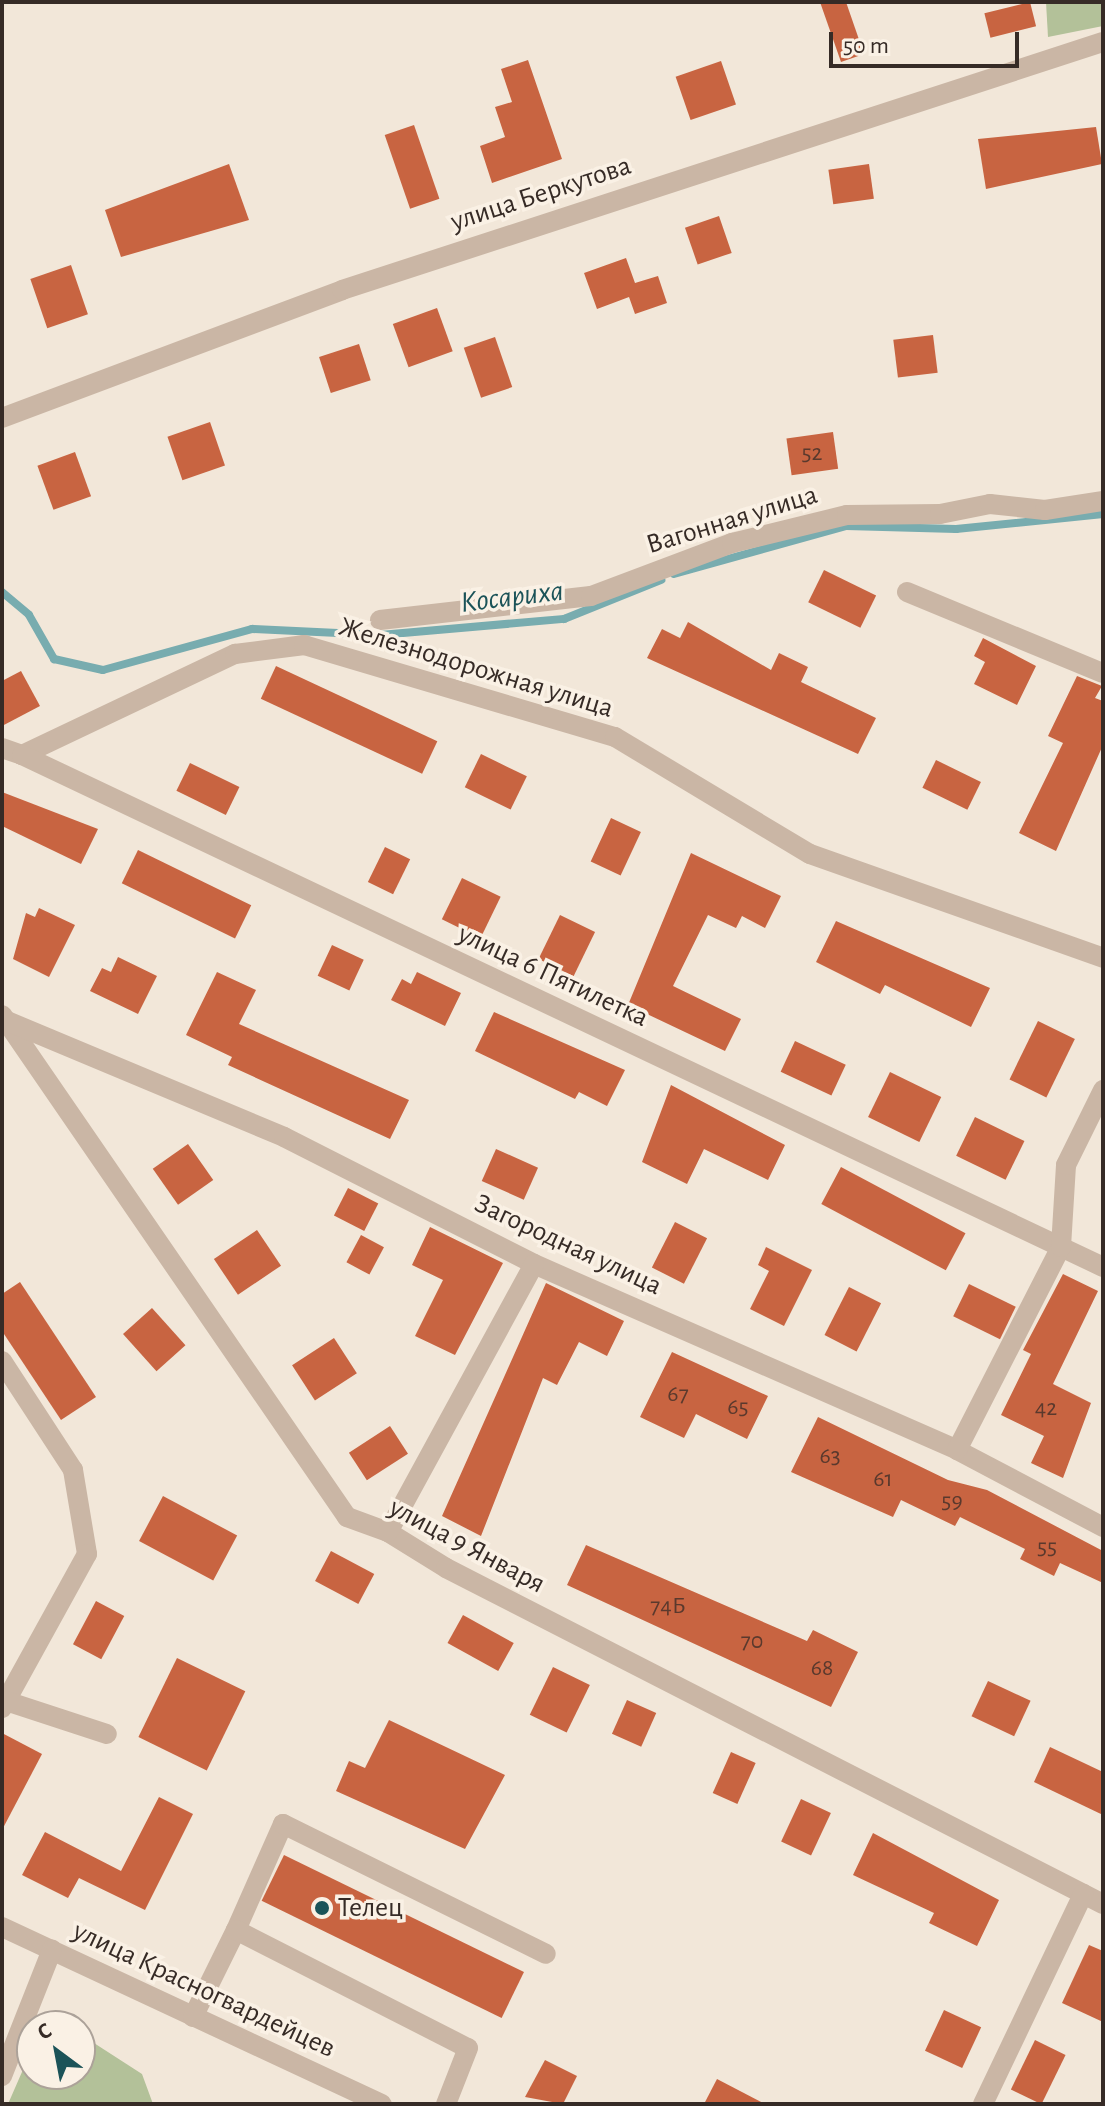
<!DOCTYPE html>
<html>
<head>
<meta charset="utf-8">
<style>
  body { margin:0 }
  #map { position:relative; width:1105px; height:2106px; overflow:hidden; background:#f2e7d9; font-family:"Alegreya Sans",sans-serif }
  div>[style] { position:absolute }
  .green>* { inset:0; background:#b3c199 }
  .stream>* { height:8px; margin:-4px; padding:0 4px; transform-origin:4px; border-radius:4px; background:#78acaf }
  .building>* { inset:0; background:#c86441; transform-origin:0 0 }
  .minor>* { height:20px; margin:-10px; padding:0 10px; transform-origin:10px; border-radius:10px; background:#cab6a5 }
  .dots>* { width:22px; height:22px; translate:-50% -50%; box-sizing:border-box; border:4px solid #faf1e5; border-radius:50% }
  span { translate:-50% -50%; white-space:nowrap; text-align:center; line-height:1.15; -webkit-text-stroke:7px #faf1e5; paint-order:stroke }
  .number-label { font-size:24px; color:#5a392d }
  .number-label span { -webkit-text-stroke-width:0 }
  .street-label { font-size:28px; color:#362b26 }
  .poi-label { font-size:28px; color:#362b26 }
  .left { translate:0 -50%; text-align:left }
  .water-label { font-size:30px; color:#1b5358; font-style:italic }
  .frame { position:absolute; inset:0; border:4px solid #362b26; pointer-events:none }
  .north { position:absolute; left:16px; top:2010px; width:80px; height:80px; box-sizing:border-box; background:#faf1e5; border:2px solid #aca299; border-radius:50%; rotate:328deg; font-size:22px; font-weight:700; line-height:32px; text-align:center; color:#362b26 }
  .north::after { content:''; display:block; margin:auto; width:28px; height:36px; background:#1b5358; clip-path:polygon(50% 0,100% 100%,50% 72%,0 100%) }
  .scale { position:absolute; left:829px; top:32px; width:190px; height:36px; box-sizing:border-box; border:4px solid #362b26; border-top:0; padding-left:10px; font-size:24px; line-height:28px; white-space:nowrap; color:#362b26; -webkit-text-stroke:6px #faf1e5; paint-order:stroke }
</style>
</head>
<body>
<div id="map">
  <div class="green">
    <div style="clip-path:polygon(1046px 2px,1103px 2px,1103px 26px,1048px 37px)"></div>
    <div style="clip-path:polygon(80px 2034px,142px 2074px,153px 2104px,8px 2104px,32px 2049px,32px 2074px,80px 2074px)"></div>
  </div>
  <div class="stream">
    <div style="left:674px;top:574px;width:179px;rotate:-15.6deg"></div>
    <div style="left:846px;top:526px;width:110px;rotate:1.6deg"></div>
    <div style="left:956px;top:529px;width:148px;rotate:-5.8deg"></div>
    <div style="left:2px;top:592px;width:35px;rotate:40deg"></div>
    <div style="left:29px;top:615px;width:51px;rotate:60.4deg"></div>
    <div style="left:54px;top:659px;width:50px;rotate:12.7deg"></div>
    <div style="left:103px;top:670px;width:155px;rotate:-15.4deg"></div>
    <div style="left:252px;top:629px;width:128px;rotate:2.7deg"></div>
    <div style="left:380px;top:635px;width:185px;rotate:-5deg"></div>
    <div style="left:564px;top:619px;width:105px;rotate:-21.9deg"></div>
  </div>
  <div class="building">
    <div style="clip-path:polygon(820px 2px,846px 2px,864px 54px,841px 62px)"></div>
    <div style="left:1030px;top:2px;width:25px;height:47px;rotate:76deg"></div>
    <div style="clip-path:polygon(528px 60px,562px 159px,492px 183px,480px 146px,505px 137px,495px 107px,512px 102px,501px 69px)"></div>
    <div style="left:721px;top:61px;width:46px;height:48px;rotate:71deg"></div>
    <div style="left:414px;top:125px;width:78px;height:31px;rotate:71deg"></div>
    <div style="clip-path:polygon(1096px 127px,1102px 164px,986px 189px,978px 139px)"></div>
    <div style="clip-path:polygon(229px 164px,249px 220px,121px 257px,105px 210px)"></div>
    <div style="left:869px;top:164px;width:35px;height:41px;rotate:82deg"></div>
    <div style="left:719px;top:216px;width:39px;height:36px;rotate:71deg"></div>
    <div style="clip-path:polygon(626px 258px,635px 283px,658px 276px,667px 303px,635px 314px,629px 297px,597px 309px,584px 273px)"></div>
    <div style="left:71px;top:265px;width:52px;height:43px;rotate:71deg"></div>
    <div style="left:437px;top:308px;width:46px;height:47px;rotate:70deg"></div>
    <div style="left:933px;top:335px;width:38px;height:40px;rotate:83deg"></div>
    <div style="left:495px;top:337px;width:53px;height:33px;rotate:71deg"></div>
    <div style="left:359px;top:344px;width:38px;height:42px;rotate:72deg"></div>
    <div style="left:210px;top:422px;width:46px;height:45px;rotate:71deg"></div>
    <div style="left:833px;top:432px;width:37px;height:47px;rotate:82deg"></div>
    <div style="left:75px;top:452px;width:47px;height:40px;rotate:70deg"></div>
    <div style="left:824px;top:570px;width:58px;height:36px;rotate:26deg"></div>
    <div style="clip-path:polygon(688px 622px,771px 670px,779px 653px,808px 667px,801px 682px,876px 718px,858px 754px,647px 658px,662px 629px,680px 638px)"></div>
    <div style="clip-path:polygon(983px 638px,1036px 666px,1017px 705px,974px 684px,985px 662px,974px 656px)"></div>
    <div style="left:276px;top:666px;width:178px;height:36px;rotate:25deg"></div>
    <div style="clip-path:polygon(21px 671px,40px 706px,2px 726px,2px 681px)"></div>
    <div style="clip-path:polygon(1077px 676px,1102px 686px,1095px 698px,1103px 701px,1103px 745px,1056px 851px,1019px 833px,1063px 743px,1048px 736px)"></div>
    <div style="left:481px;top:754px;width:51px;height:37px;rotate:26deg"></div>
    <div style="left:936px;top:760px;width:50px;height:31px;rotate:26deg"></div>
    <div style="left:190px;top:763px;width:55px;height:31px;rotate:26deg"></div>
    <div style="clip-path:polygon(2px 792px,98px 829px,81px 864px,2px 826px)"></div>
    <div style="left:611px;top:818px;width:33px;height:48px;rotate:25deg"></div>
    <div style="left:385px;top:847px;width:28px;height:39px;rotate:26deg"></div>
    <div style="left:138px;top:850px;width:126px;height:37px;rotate:26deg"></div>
    <div style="clip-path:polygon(691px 853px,781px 896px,765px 928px,742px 916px,736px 928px,708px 915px,673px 986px,741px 1019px,725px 1051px,628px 1005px)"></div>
    <div style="left:462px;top:878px;width:43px;height:46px;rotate:26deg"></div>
    <div style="clip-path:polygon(39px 908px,75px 925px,49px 977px,13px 959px,26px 913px,35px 917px)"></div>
    <div style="left:560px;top:915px;width:39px;height:49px;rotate:26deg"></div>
    <div style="clip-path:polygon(836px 921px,990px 988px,971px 1027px,885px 985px,880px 994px,816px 962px)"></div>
    <div style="left:332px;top:945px;width:35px;height:34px;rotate:25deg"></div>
    <div style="clip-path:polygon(118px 957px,157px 976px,138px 1014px,90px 991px,102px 968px,111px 972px)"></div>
    <div style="clip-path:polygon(217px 972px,256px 990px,239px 1024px,409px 1100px,390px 1139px,228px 1065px,232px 1057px,186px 1035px)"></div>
    <div style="clip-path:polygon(417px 972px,461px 993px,445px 1026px,391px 1000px,402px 979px,411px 984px)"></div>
    <div style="clip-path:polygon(494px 1012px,625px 1070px,607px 1106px,579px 1092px,575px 1099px,475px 1051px)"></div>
    <div style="left:1038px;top:1021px;width:41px;height:65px;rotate:26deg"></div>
    <div style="left:795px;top:1041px;width:56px;height:34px;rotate:25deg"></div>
    <div style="left:890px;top:1072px;width:57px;height:50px;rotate:26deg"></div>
    <div style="clip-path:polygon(671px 1085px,785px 1145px,768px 1180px,704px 1149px,687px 1184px,642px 1162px)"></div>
    <div style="left:975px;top:1117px;width:55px;height:43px;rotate:26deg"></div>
    <div style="left:188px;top:1144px;width:44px;height:43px;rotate:55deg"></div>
    <div style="left:496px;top:1149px;width:46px;height:35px;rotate:24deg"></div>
    <div style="left:841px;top:1167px;width:141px;height:42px;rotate:28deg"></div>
    <div style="left:348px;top:1188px;width:34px;height:31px;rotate:27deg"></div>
    <div style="left:675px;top:1222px;width:36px;height:51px;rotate:27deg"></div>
    <div style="clip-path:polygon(430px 1227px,503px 1263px,455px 1355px,415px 1336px,443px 1280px,412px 1265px)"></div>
    <div style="left:257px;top:1230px;width:43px;height:52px;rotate:56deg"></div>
    <div style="left:361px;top:1235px;width:26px;height:31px;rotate:28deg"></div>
    <div style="clip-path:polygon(766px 1247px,812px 1270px,784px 1326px,750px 1309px,769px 1271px,758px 1265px)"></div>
    <div style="clip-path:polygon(1063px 1274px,1098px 1291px,1053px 1384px,1091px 1403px,1063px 1478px,1031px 1463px,1044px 1436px,1001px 1415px,1031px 1354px,1023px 1350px)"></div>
    <div style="clip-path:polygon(20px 1282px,96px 1397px,61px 1420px,2px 1331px,2px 1294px)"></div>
    <div style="clip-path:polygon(546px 1283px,624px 1321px,607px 1356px,579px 1342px,557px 1385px,543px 1378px,481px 1536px,442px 1516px)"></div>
    <div style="left:969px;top:1284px;width:52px;height:36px;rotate:26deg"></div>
    <div style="left:849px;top:1287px;width:36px;height:54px;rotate:27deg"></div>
    <div style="left:152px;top:1308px;width:50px;height:39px;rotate:48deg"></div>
    <div style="left:334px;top:1338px;width:42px;height:50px;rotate:57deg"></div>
    <div style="clip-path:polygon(672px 1352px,768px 1396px,747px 1439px,696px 1414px,684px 1438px,640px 1417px)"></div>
    <div style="clip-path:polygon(818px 1417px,948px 1480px,987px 1490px,1103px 1551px,1103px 1583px,1060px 1563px,1054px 1576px,1020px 1559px,1025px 1549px,960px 1517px,955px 1526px,901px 1500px,893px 1517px,791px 1472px)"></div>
    <div style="left:390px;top:1426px;width:33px;height:49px;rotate:57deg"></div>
    <div style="left:163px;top:1496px;width:84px;height:51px;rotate:28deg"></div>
    <div style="clip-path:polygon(586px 1545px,807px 1641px,813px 1630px,858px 1652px,831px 1707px,567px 1585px)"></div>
    <div style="left:331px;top:1551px;width:49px;height:34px;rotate:28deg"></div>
    <div style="left:96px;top:1601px;width:32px;height:49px;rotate:28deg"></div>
    <div style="left:463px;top:1615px;width:58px;height:32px;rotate:29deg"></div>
    <div style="left:177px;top:1658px;width:76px;height:88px;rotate:26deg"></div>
    <div style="left:553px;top:1667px;width:41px;height:53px;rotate:26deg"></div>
    <div style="left:988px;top:1681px;width:47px;height:39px;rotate:25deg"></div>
    <div style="left:627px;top:1700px;width:32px;height:37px;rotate:24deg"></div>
    <div style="clip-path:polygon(389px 1720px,505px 1775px,465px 1849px,336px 1791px,349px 1761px,365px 1768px)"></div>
    <div style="clip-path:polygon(2px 1733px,42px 1754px,2px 1830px)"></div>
    <div style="clip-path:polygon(1050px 1747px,1103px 1772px,1103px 1815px,1034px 1782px)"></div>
    <div style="left:731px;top:1752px;width:27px;height:45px;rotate:24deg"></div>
    <div style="clip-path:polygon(159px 1797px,193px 1814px,145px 1910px,79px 1878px,68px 1898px,22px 1875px,45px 1832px,121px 1871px)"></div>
    <div style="left:801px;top:1799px;width:33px;height:47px;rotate:25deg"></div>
    <div style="clip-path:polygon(873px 1833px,999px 1900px,977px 1946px,929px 1923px,934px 1913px,853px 1875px)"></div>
    <div style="left:284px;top:1855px;width:267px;height:51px;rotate:26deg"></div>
    <div style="clip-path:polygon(1089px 1945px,1103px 1951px,1103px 2022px,1062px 2003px)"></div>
    <div style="left:944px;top:2010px;width:41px;height:45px;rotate:25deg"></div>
    <div style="left:1035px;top:2040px;width:34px;height:55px;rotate:26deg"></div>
    <div style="clip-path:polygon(545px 2060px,577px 2076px,563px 2104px,525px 2097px)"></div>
    <div style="clip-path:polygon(717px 2079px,765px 2104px,704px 2104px)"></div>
  </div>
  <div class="minor">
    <div style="left:2px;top:418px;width:363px;rotate:-20.6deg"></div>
    <div style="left:342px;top:290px;width:800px;rotate:-18.05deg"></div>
    <div style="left:907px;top:592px;width:212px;rotate:22.5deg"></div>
    <div style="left:380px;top:620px;width:212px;rotate:-6.5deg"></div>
    <div style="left:591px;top:596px;width:151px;rotate:-20.6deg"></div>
    <div style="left:732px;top:543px;width:118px;rotate:-13.7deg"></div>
    <div style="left:847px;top:515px;width:93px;rotate:-0.6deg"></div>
    <div style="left:940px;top:514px;width:51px;rotate:-11.3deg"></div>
    <div style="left:990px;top:504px;width:55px;rotate:6.2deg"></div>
    <div style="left:1045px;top:510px;width:59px;rotate:-8.8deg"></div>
    <div style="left:2px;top:748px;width:21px;rotate:19deg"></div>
    <div style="left:22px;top:755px;width:236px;rotate:-25.4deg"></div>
    <div style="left:235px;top:654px;width:70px;rotate:-7.4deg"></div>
    <div style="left:304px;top:645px;width:324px;rotate:16.5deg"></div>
    <div style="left:615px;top:737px;width:227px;rotate:31deg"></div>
    <div style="left:810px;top:854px;width:311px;rotate:19.5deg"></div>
    <div style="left:22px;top:755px;width:1196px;rotate:25.34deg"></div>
    <div style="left:2px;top:1015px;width:609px;rotate:55.5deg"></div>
    <div style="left:347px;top:1517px;width:44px;rotate:20.1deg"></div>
    <div style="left:388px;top:1532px;width:68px;rotate:31.8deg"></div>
    <div style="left:446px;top:1568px;width:738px;rotate:27.09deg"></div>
    <div style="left:7px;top:1021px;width:300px;rotate:22.7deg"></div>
    <div style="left:284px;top:1137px;width:280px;rotate:26.9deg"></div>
    <div style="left:534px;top:1264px;width:462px;rotate:23.7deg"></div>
    <div style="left:957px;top:1450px;width:165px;rotate:27.8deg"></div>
    <div style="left:2px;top:1361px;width:130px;rotate:56.9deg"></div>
    <div style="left:73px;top:1470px;width:85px;rotate:80.5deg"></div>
    <div style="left:87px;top:1554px;width:176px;rotate:118.9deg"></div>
    <div style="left:957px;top:1450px;width:228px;rotate:-62.9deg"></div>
    <div style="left:1061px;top:1247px;width:82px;rotate:-86.5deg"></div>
    <div style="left:1066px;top:1165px;width:84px;rotate:-63.7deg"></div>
    <div style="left:388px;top:1532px;width:305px;rotate:-61.4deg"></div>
    <div style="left:6px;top:1701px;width:106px;rotate:18.1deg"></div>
    <div style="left:2px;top:1927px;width:419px;rotate:25deg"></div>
    <div style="left:236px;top:1930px;width:116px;rotate:-66.1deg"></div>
    <div style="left:283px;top:1824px;width:293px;rotate:26.3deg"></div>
    <div style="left:193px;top:2017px;width:97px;rotate:-63.7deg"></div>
    <div style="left:236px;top:1930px;width:260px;rotate:27deg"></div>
    <div style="left:468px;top:2048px;width:60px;rotate:111.4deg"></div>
    <div style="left:2px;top:2076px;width:136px;rotate:-68.4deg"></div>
    <div style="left:983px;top:2104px;width:233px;rotate:-64.5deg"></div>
  </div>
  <div class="dots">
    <div style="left:322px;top:1908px;background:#1b5358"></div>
  </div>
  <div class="number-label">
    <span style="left:812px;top:454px">52</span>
    <span style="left:678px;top:1395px">67</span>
    <span style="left:738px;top:1408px">65</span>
    <span style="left:1046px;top:1409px">42</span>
    <span style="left:830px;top:1457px">63</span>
    <span style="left:883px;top:1480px">61</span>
    <span style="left:952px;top:1502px">59</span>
    <span style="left:1047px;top:1548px">55</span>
    <span style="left:668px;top:1607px">74Б</span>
    <span style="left:752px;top:1642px">70</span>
    <span style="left:822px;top:1669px">68</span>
  </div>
  <div class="street-label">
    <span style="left:541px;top:194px;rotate:-18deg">улица Беркутова</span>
    <span style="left:732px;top:520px;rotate:-17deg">Вагонная улица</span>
    <span style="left:476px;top:668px;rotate:17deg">Железнодорожная улица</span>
    <span style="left:553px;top:976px;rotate:25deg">улица 6 Пятилетка</span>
    <span style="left:568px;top:1245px;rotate:25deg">Загородная улица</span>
    <span style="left:467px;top:1546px;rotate:28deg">улица 9 Января</span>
    <span style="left:204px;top:1990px;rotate:25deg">улица Красногвардейцев</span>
  </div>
  <div class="poi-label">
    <span class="left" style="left:338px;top:1908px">Телец</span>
  </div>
  <div class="water-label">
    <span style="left:512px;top:597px;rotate:-7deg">Косариха</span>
  </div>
  <div class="frame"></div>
  <div class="north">С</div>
  <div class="scale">50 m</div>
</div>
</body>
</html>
